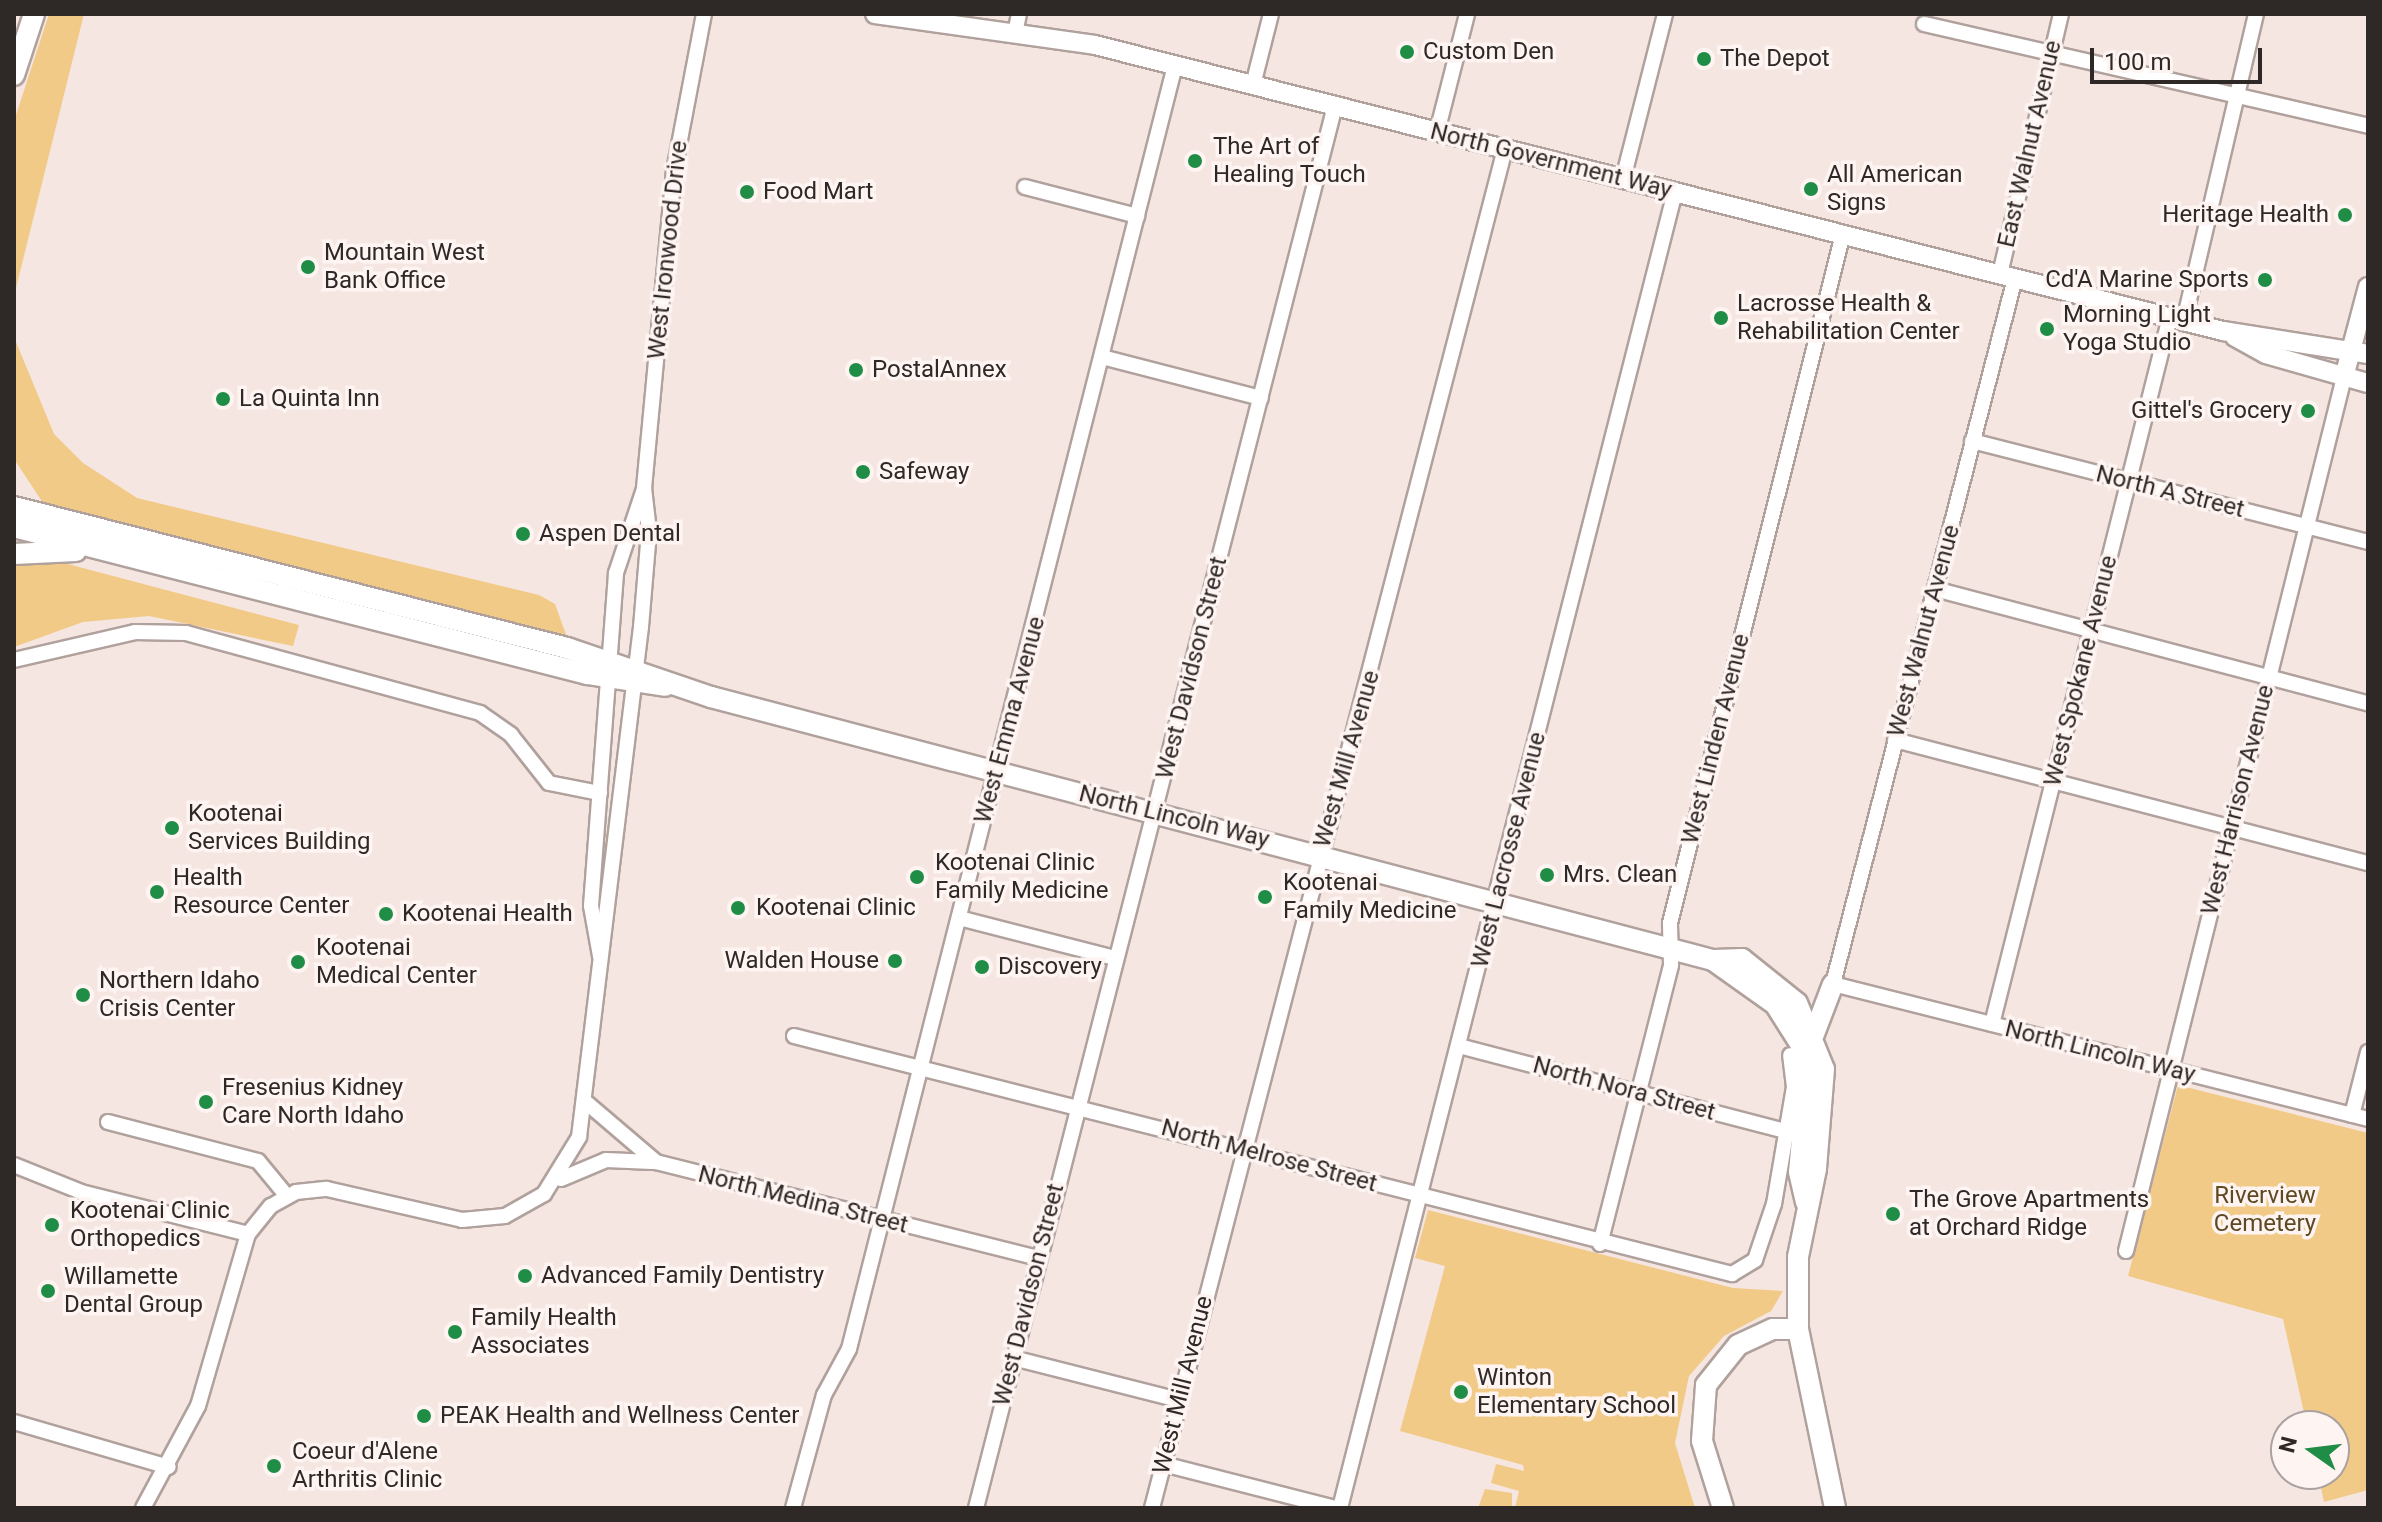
<!DOCTYPE html>
<html>
<head>
<meta charset="utf-8">
<style>
  body { margin:0 }
  #map { position:relative; width:2382px; height:1522px; overflow:hidden; background:#f5e6e2; font-family:Roboto,sans-serif }
  div>[style] { position:absolute }
  .green>* { inset:0; background:#f2ca87 }
  .roads { filter:drop-shadow(2px 0 #b0a19d) drop-shadow(-2px 0 #b0a19d) drop-shadow(0 2px #b0a19d) drop-shadow(0 -2px #b0a19d) }
  .minor>* { height:14px; margin:-7px; padding:0 7px; transform-origin:7px; border-radius:7px; background:#fff }
  .major>* { height:18px; margin:-9px; padding:0 9px; transform-origin:9px; border-radius:9px; background:#fff }
  .highway>* { height:20px; margin:-10px; padding:0 10px; transform-origin:10px; border-radius:10px; background:#fff }
  .dots>* { width:22px; height:22px; translate:-50% -50%; box-sizing:border-box; border:4px solid #fef4f2; border-radius:50% }
  span { translate:-50% -50%; white-space:nowrap; text-align:center; line-height:1.15; -webkit-text-stroke:7px #fef4f2; paint-order:stroke }
  .poi-label { font-size:24px; color:#2e2826 }
  .left { translate:0 -50%; text-align:left }
  .right { translate:-100% -50%; text-align:right }
  .street-label { font-size:24px; color:#2e2826 }
  .park-label { font-size:24px; color:#5f4923 }
  .frame { position:absolute; inset:0; border:16px solid #2e2826; pointer-events:none }
  .north { position:absolute; left:2270px; top:1410px; width:80px; height:80px; box-sizing:border-box; background:#fef4f2; border:2px solid #aba2a0; border-radius:50%; rotate:284deg; font-size:22px; font-weight:700; line-height:32px; text-align:center; color:#2e2826 }
  .north::after { content:''; display:block; margin:auto; width:28px; height:36px; background:#208d46; clip-path:polygon(50% 0,100% 100%,50% 72%,0 100%) }
  .scale { position:absolute; left:2090px; top:48px; width:172px; height:36px; box-sizing:border-box; border:4px solid #2e2826; border-top:0; padding-left:10px; font-size:24px; line-height:28px; white-space:nowrap; color:#2e2826; -webkit-text-stroke:6px #fef4f2; paint-order:stroke }
</style>
</head>
<body>
<div id="map">
  <div class="green">
    <div style="clip-path:polygon(49px 14px,84px 14px,14px 296px,14px 121px)"></div>
    <div style="clip-path:polygon(14px 337px,54px 434px,83px 463px,137px 498px,539px 595px,555px 604px,568px 640px,43px 503px,14px 459px)"></div>
    <div style="clip-path:polygon(45px 558px,299px 625px,293px 646px,149px 616px,83px 622px,14px 647px,14px 564px)"></div>
    <div style="clip-path:polygon(2178px 1085px,2368px 1133px,2368px 1490px,2324px 1502px,2318px 1474px,2334px 1474px,2334px 1426px,2307px 1426px,2283px 1319px,2128px 1276px)"></div>
    <div style="clip-path:polygon(1428px 1210px,1733px 1288px,1783px 1291px,1771px 1311px,1724px 1336px,1689px 1376px,1675px 1443px,1695px 1508px,1515px 1508px,1519px 1491px,1491px 1483px,1496px 1464px,1524px 1471px,1523px 1465px,1400px 1431px,1445px 1266px,1415px 1258px)"></div>
    <div style="clip-path:polygon(1485px 1489px,1512px 1493px,1512px 1508px,1478px 1508px)"></div>
  </div>
  <div class="roads">
    <div class="minor">
      <div style="left:1924px;top:24px;width:456px;rotate:12.9deg"></div>
      <div style="left:1015px;top:33px;width:19px;rotate:-78deg"></div>
      <div style="left:1253px;top:85px;width:73px;rotate:-75.8deg"></div>
      <div style="left:1437px;top:132px;width:122px;rotate:-75.7deg"></div>
      <div style="left:1623px;top:179px;width:170px;rotate:-75.7deg"></div>
      <div style="left:1025px;top:187px;width:116px;rotate:14.5deg"></div>
      <div style="left:2000px;top:274px;width:267px;rotate:-76.8deg"></div>
      <div style="left:2015px;top:278px;width:729px;rotate:104.46deg"></div>
      <div style="left:1833px;top:984px;width:552px;rotate:14.16deg"></div>
      <div style="left:2184px;top:321px;width:315px;rotate:-76.8deg"></div>
      <div style="left:1102px;top:357px;width:164px;rotate:14.5deg"></div>
      <div style="left:1972px;top:441px;width:409px;rotate:14.3deg"></div>
      <div style="left:1935px;top:589px;width:448px;rotate:14.8deg"></div>
      <div style="left:14px;top:660px;width:124px;rotate:-13deg"></div>
      <div style="left:135px;top:632px;width:51px;rotate:1.1deg"></div>
      <div style="left:186px;top:633px;width:305px;rotate:15.2deg"></div>
      <div style="left:480px;top:713px;width:38px;rotate:35deg"></div>
      <div style="left:511px;top:735px;width:61px;rotate:51.6deg"></div>
      <div style="left:549px;top:783px;width:52px;rotate:11.1deg"></div>
      <div style="left:1895px;top:740px;width:489px;rotate:14.6deg"></div>
      <div style="left:959px;top:918px;width:161px;rotate:14.4deg"></div>
      <div style="left:600px;top:956px;width:51px;rotate:-100.2deg"></div>
      <div style="left:591px;top:906px;width:334px;rotate:-85.7deg"></div>
      <div style="left:616px;top:573px;width:89px;rotate:-71.6deg"></div>
      <div style="left:1992px;top:1024px;width:729px;rotate:-75.87deg"></div>
      <div style="left:794px;top:1036px;width:968px;rotate:14.24deg"></div>
      <div style="left:1732px;top:1274px;width:27px;rotate:-31deg"></div>
      <div style="left:1755px;top:1260px;width:59px;rotate:-71.3deg"></div>
      <div style="left:1774px;top:1204px;width:119px;rotate:-80.3deg"></div>
      <div style="left:1794px;top:1087px;width:32px;rotate:-97deg"></div>
      <div style="left:1459px;top:1046px;width:341px;rotate:14.6deg"></div>
      <div style="left:587px;top:1103px;width:91px;rotate:40.5deg"></div>
      <div style="left:656px;top:1162px;width:394px;rotate:14.1deg"></div>
      <div style="left:2352px;top:1115px;width:65px;rotate:-75.7deg"></div>
      <div style="left:108px;top:1122px;width:155px;rotate:14.6deg"></div>
      <div style="left:258px;top:1161px;width:45px;rotate:50.4deg"></div>
      <div style="left:14px;top:1165px;width:72px;rotate:21.9deg"></div>
      <div style="left:81px;top:1192px;width:172px;rotate:14.1deg"></div>
      <div style="left:561px;top:1179px;width:49px;rotate:-22.9deg"></div>
      <div style="left:606px;top:1160px;width:46px;rotate:2.5deg"></div>
      <div style="left:1600px;top:1244px;width:288px;rotate:-75.7deg"></div>
      <div style="left:1671px;top:965px;width:42px;rotate:-91.4deg"></div>
      <div style="left:1670px;top:923px;width:710px;rotate:-75.91deg"></div>
      <div style="left:2126px;top:1251px;width:901px;rotate:-75.99deg"></div>
      <div style="left:1013px;top:1358px;width:171px;rotate:14.2deg"></div>
      <div style="left:14px;top:1422px;width:161px;rotate:16.2deg"></div>
      <div style="left:1163px;top:1464px;width:179px;rotate:14.3deg"></div>
      <div style="left:143px;top:1508px;width:116px;rotate:-61.7deg"></div>
      <div style="left:198px;top:1406px;width:179px;rotate:-73.8deg"></div>
      <div style="left:248px;top:1234px;width:36px;rotate:-51deg"></div>
      <div style="left:271px;top:1206px;width:29px;rotate:-29deg"></div>
      <div style="left:296px;top:1192px;width:31px;rotate:-6deg"></div>
      <div style="left:327px;top:1189px;width:139px;rotate:12.9deg"></div>
      <div style="left:462px;top:1220px;width:43px;rotate:-5.3deg"></div>
      <div style="left:505px;top:1216px;width:45px;rotate:-29.4deg"></div>
      <div style="left:544px;top:1194px;width:67px;rotate:-58.4deg"></div>
      <div style="left:579px;top:1137px;width:514px;rotate:-83.07deg"></div>
      <div style="left:641px;top:627px;width:96px;rotate:-85.2deg"></div>
      <div style="left:649px;top:531px;width:43px;rotate:-96.6deg"></div>
      <div style="left:644px;top:488px;width:318px;rotate:-84.6deg"></div>
      <div style="left:674px;top:171px;width:160px;rotate:-79.2deg"></div>
      <div style="left:793px;top:1508px;width:117px;rotate:-74.7deg"></div>
      <div style="left:824px;top:1395px;width:52px;rotate:-61.5deg"></div>
      <div style="left:849px;top:1349px;width:1325px;rotate:-75.75deg"></div>
      <div style="left:976px;top:1508px;width:1447px;rotate:-75.64deg"></div>
      <div style="left:1152px;top:1508px;width:1404px;rotate:-75.44deg"></div>
      <div style="left:1340px;top:1508px;width:1358px;rotate:-75.72deg"></div>
    </div>
    <div class="major">
      <div style="left:875px;top:14px;width:222px;rotate:8deg"></div>
      <div style="left:1095px;top:45px;width:1164px;rotate:14.23deg"></div>
      <div style="left:2223px;top:331px;width:147px;rotate:9deg"></div>
      <div style="left:2235px;top:337px;width:35px;rotate:29deg"></div>
      <div style="left:2266px;top:354px;width:106px;rotate:15.9deg"></div>
      <div style="left:2344px;top:377px;width:93px;rotate:-75.1deg"></div>
    </div>
    <div class="highway">
      <div style="left:14px;top:75px;width:64px;rotate:-71.8deg"></div>
      <div style="left:14px;top:507px;width:571px;rotate:14.3deg"></div>
      <div style="left:567px;top:648px;width:152px;rotate:18.8deg"></div>
      <div style="left:711px;top:697px;width:1036px;rotate:14.71deg"></div>
      <div style="left:1713px;top:960px;width:29px;rotate:-2deg"></div>
      <div style="left:1742px;top:959px;width:70px;rotate:38.7deg"></div>
      <div style="left:1797px;top:1003px;width:71px;rotate:67.8deg"></div>
      <div style="left:1824px;top:1069px;width:100px;rotate:94.6deg"></div>
      <div style="left:1816px;top:1169px;width:90px;rotate:101.6deg"></div>
      <div style="left:1798px;top:1257px;width:72px;rotate:90deg"></div>
      <div style="left:1798px;top:1329px;width:183px;rotate:78.3deg"></div>
      <div style="left:14px;top:527px;width:592px;rotate:14.39deg"></div>
      <div style="left:587px;top:674px;width:79px;rotate:8.7deg"></div>
      <div style="left:14px;top:554px;width:62px;rotate:-2.8deg"></div>
      <div style="left:1713px;top:960px;width:76px;rotate:35.4deg"></div>
      <div style="left:1775px;top:1004px;width:49px;rotate:57.6deg"></div>
      <div style="left:1801px;top:1045px;width:28px;rotate:75deg"></div>
      <div style="left:1808px;top:1072px;width:100px;rotate:95.1deg"></div>
      <div style="left:1799px;top:1172px;width:31px;rotate:77deg"></div>
      <div style="left:1814px;top:1034px;width:53px;rotate:-69.2deg"></div>
      <div style="left:1723px;top:1508px;width:70px;rotate:-107.4deg"></div>
      <div style="left:1702px;top:1441px;width:56px;rotate:-85.9deg"></div>
      <div style="left:1706px;top:1385px;width:51px;rotate:-51.3deg"></div>
      <div style="left:1738px;top:1345px;width:38px;rotate:-25deg"></div>
      <div style="left:1773px;top:1329px;width:25px"></div>
    </div>
  </div>
  <div class="dots">
    <div style="left:1407px;top:52px;background:#208d46"></div>
    <div style="left:1704px;top:59px;background:#208d46"></div>
    <div style="left:1195px;top:161px;background:#208d46"></div>
    <div style="left:1811px;top:189px;background:#208d46"></div>
    <div style="left:747px;top:192px;background:#208d46"></div>
    <div style="left:2345px;top:215px;background:#208d46"></div>
    <div style="left:308px;top:267px;background:#208d46"></div>
    <div style="left:2265px;top:280px;background:#208d46"></div>
    <div style="left:1721px;top:318px;background:#208d46"></div>
    <div style="left:2047px;top:329px;background:#208d46"></div>
    <div style="left:856px;top:370px;background:#208d46"></div>
    <div style="left:223px;top:399px;background:#208d46"></div>
    <div style="left:2308px;top:411px;background:#208d46"></div>
    <div style="left:863px;top:472px;background:#208d46"></div>
    <div style="left:523px;top:534px;background:#208d46"></div>
    <div style="left:172px;top:828px;background:#208d46"></div>
    <div style="left:1547px;top:875px;background:#208d46"></div>
    <div style="left:917px;top:877px;background:#208d46"></div>
    <div style="left:157px;top:892px;background:#208d46"></div>
    <div style="left:1265px;top:897px;background:#208d46"></div>
    <div style="left:738px;top:908px;background:#208d46"></div>
    <div style="left:386px;top:914px;background:#208d46"></div>
    <div style="left:895px;top:961px;background:#208d46"></div>
    <div style="left:298px;top:962px;background:#208d46"></div>
    <div style="left:982px;top:967px;background:#208d46"></div>
    <div style="left:83px;top:995px;background:#208d46"></div>
    <div style="left:206px;top:1102px;background:#208d46"></div>
    <div style="left:1893px;top:1214px;background:#208d46"></div>
    <div style="left:52px;top:1225px;background:#208d46"></div>
    <div style="left:525px;top:1276px;background:#208d46"></div>
    <div style="left:48px;top:1291px;background:#208d46"></div>
    <div style="left:455px;top:1332px;background:#208d46"></div>
    <div style="left:1461px;top:1392px;background:#208d46"></div>
    <div style="left:424px;top:1416px;background:#208d46"></div>
    <div style="left:274px;top:1466px;background:#208d46"></div>
  </div>
  <div class="poi-label">
    <span class="left" style="left:1423px;top:52px">Custom Den</span>
    <span class="left" style="left:1720px;top:59px">The Depot</span>
    <span class="left" style="left:1213px;top:161px">The Art of<br>Healing Touch</span>
    <span class="left" style="left:1827px;top:189px">All American<br>Signs</span>
    <span class="left" style="left:763px;top:192px">Food Mart</span>
    <span class="right" style="left:2329px;top:215px">Heritage Health</span>
    <span class="left" style="left:324px;top:267px">Mountain West<br>Bank Office</span>
    <span class="right" style="left:2249px;top:280px">Cd'A Marine Sports</span>
    <span class="left" style="left:1737px;top:318px">Lacrosse Health &amp;<br>Rehabilitation Center</span>
    <span class="left" style="left:2063px;top:329px">Morning Light<br>Yoga Studio</span>
    <span class="left" style="left:872px;top:370px">PostalAnnex</span>
    <span class="left" style="left:239px;top:399px">La Quinta Inn</span>
    <span class="right" style="left:2292px;top:411px">Gittel's Grocery</span>
    <span class="left" style="left:879px;top:472px">Safeway</span>
    <span class="left" style="left:539px;top:534px">Aspen Dental</span>
    <span class="left" style="left:188px;top:828px">Kootenai<br>Services Building</span>
    <span class="left" style="left:935px;top:877px">Kootenai Clinic<br>Family Medicine</span>
    <span class="left" style="left:1563px;top:875px">Mrs. Clean</span>
    <span class="left" style="left:173px;top:892px">Health<br>Resource Center</span>
    <span class="left" style="left:1283px;top:897px">Kootenai<br>Family Medicine</span>
    <span class="left" style="left:756px;top:908px">Kootenai Clinic</span>
    <span class="left" style="left:402px;top:914px">Kootenai Health</span>
    <span class="left" style="left:316px;top:962px">Kootenai<br>Medical Center</span>
    <span class="right" style="left:879px;top:961px">Walden House</span>
    <span class="left" style="left:998px;top:967px">Discovery</span>
    <span class="left" style="left:99px;top:995px">Northern Idaho<br>Crisis Center</span>
    <span class="left" style="left:222px;top:1102px">Fresenius Kidney<br>Care North Idaho</span>
    <span class="left" style="left:1909px;top:1214px">The Grove Apartments<br>at Orchard Ridge</span>
    <span class="left" style="left:70px;top:1225px">Kootenai Clinic<br>Orthopedics</span>
    <span class="left" style="left:541px;top:1276px">Advanced Family Dentistry</span>
    <span class="left" style="left:64px;top:1291px">Willamette<br>Dental Group</span>
    <span class="left" style="left:471px;top:1332px">Family Health<br>Associates</span>
    <span class="left" style="left:1477px;top:1392px">Winton<br>Elementary School</span>
    <span class="left" style="left:440px;top:1416px">PEAK Health and Wellness Center</span>
    <span class="left" style="left:292px;top:1466px">Coeur d'Alene<br>Arthritis Clinic</span>
  </div>
  <div class="street-label">
    <span style="left:2030px;top:144px;rotate:-77deg">East Walnut Avenue</span>
    <span style="left:1551px;top:161px;rotate:14deg">North Government Way</span>
    <span style="left:668px;top:250px;rotate:-84deg">West Ironwood Drive</span>
    <span style="left:2170px;top:492px;rotate:14deg">North A Street</span>
    <span style="left:1924px;top:631px;rotate:-75deg">West Walnut Avenue</span>
    <span style="left:1192px;top:668px;rotate:-76deg">West Davidson Street</span>
    <span style="left:2081px;top:671px;rotate:-76deg">West Spokane Avenue</span>
    <span style="left:1010px;top:720px;rotate:-75deg">West Emma Avenue</span>
    <span style="left:1716px;top:739px;rotate:-76deg">West Linden Avenue</span>
    <span style="left:1347px;top:759px;rotate:-74deg">West Mill Avenue</span>
    <span style="left:2238px;top:800px;rotate:-76deg">West Harrison Avenue</span>
    <span style="left:1174px;top:817px;rotate:14deg">North Lincoln Way</span>
    <span style="left:1509px;top:850px;rotate:-76deg">West Lacrosse Avenue</span>
    <span style="left:2100px;top:1052px;rotate:14deg">North Lincoln Way</span>
    <span style="left:1624px;top:1089px;rotate:15deg">North Nora Street</span>
    <span style="left:1269px;top:1156px;rotate:15deg">North Melrose Street</span>
    <span style="left:803px;top:1200px;rotate:14deg">North Medina Street</span>
    <span style="left:1029px;top:1295px;rotate:-76deg">West Davidson Street</span>
    <span style="left:1183px;top:1385px;rotate:-76deg">West Mill Avenue</span>
  </div>
  <div class="park-label">
    <span style="left:2265px;top:1210px">Riverview<br>Cemetery</span>
  </div>
  <div class="frame"></div>
  <div class="north">N</div>
  <div class="scale">100 m</div>
</div>
</body>
</html>
